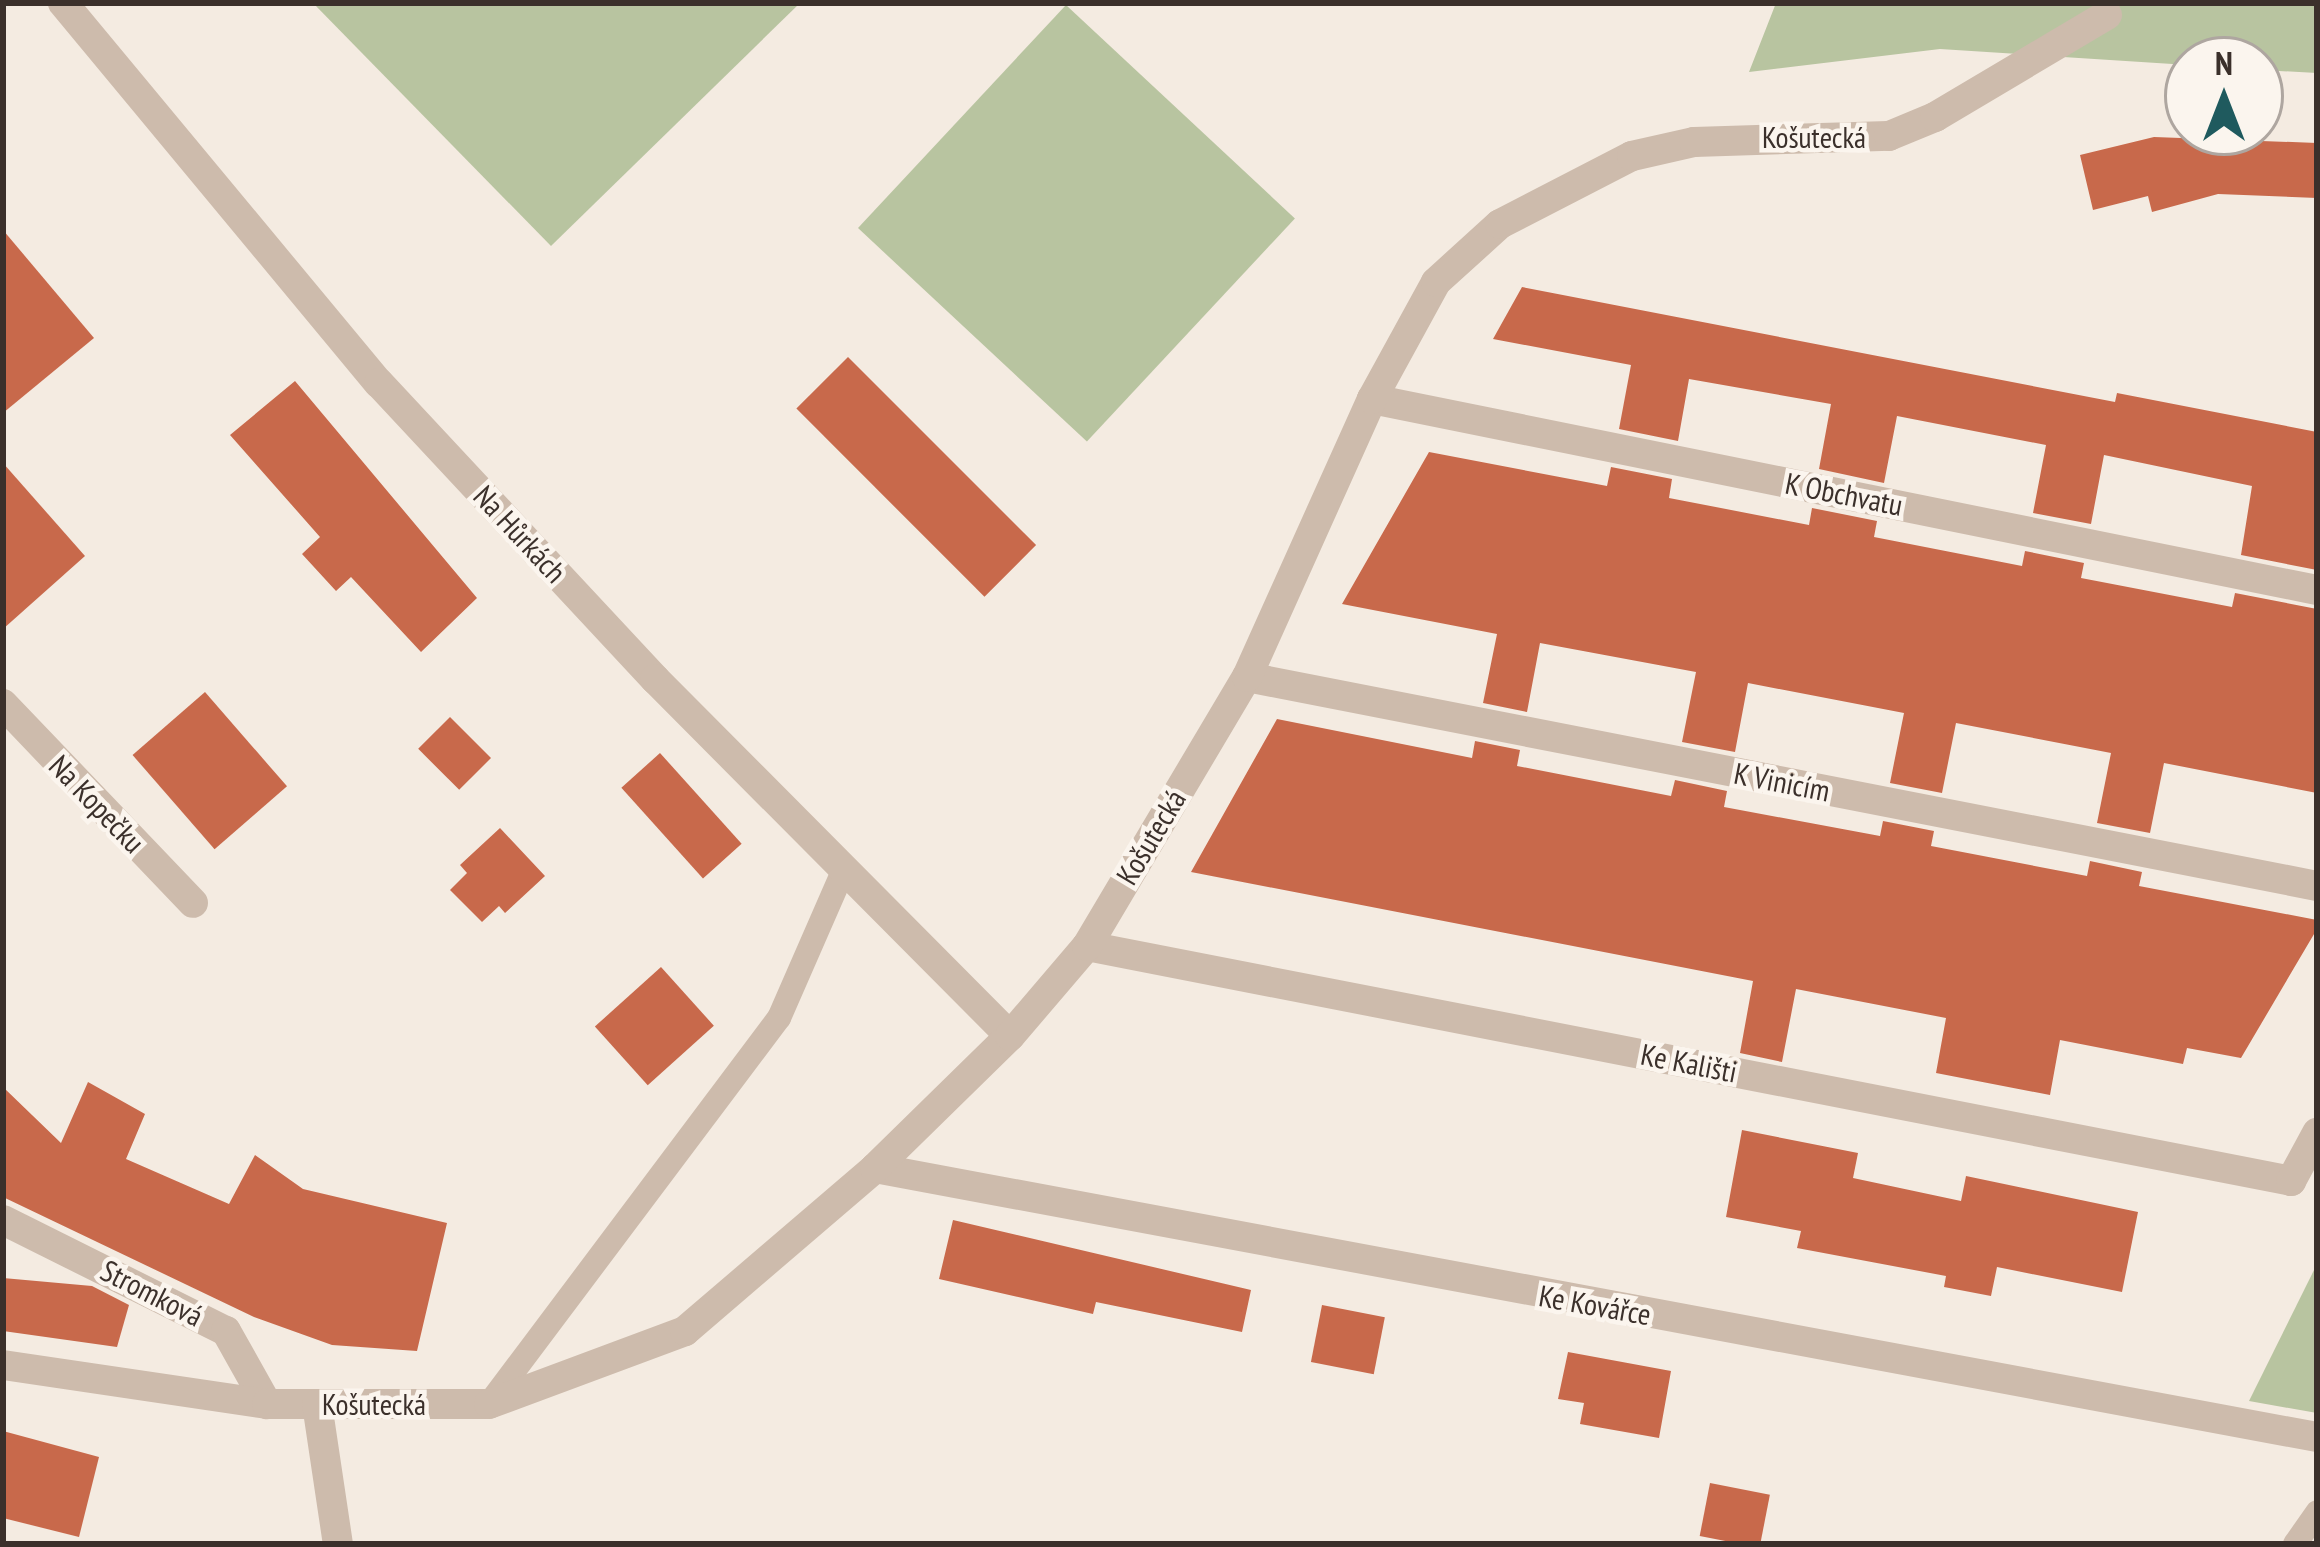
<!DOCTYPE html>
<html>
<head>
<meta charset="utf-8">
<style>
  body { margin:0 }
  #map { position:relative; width:2320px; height:1547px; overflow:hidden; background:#f4ebe1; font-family:"PT Sans Narrow",sans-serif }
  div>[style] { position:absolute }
  .green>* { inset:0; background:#b8c4a0; transform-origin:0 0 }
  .building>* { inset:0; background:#c8694b; transform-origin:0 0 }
  .service>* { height:24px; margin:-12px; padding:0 12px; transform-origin:12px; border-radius:12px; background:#cdbbac }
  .minor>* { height:30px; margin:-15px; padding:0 15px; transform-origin:15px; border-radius:15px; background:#cdbbac }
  span { translate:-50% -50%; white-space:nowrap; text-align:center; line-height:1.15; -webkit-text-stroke:9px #fbf5ee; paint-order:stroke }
  .street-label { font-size:30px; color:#3b302b }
  .frame { position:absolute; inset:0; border:6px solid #3b302b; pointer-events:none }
  .north { position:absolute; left:2164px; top:36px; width:120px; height:120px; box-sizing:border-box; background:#fbf5ee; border:3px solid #aea6a0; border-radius:50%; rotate:0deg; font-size:33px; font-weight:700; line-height:48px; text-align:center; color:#3b302b }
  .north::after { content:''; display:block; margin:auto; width:42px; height:54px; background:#1f5a5e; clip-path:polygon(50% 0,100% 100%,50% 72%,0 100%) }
</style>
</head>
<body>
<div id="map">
  <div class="green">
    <div style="clip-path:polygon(313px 3px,800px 3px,551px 246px)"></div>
    <div style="clip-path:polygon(1776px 3px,2317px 3px,2317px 73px,2260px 70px,2260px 60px,2188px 65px,1940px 49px,1749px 72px)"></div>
    <div style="left:1066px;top:5px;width:313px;height:305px;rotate:43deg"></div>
    <div style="clip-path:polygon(2317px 1264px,2317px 1413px,2249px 1401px)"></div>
  </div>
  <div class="building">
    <div style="clip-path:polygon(2154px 137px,2317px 143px,2317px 198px,2218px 194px,2152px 212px,2148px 196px,2093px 210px,2080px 155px)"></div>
    <div style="clip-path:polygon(3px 230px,94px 338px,3px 413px)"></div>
    <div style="clip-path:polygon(1522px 287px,2115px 402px,2117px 393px,2317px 432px,2317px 570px,2241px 555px,2252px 486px,2104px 455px,2091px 524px,2033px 513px,2046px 445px,1897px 416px,1884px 483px,1819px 469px,1831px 404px,1689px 379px,1678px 441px,1619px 429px,1631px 365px,1493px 339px)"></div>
    <div style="left:848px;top:357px;width:266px;height:73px;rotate:45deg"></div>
    <div style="clip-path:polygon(295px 381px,477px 598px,421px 652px,351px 577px,336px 591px,302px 554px,320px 537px,230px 435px)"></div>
    <div style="clip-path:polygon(1429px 452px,1607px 486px,1611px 467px,1672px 479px,1669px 498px,1809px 525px,1812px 508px,1877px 521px,1874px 537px,2022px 566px,2025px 551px,2084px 563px,2081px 578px,2232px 607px,2235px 593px,2317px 609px,2317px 793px,2164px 763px,2150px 833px,2097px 823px,2111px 753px,1956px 723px,1942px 793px,1890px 783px,1904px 713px,1748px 683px,1735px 752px,1682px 742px,1696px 672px,1540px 643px,1527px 712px,1483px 703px,1497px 634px,1342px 604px)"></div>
    <div style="clip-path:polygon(3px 463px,85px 556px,3px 629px)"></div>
    <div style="left:205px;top:692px;width:125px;height:96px;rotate:49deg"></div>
    <div style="left:450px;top:717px;width:58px;height:45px;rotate:45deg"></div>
    <div style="clip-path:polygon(1277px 719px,1472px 758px,1475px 741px,1520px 750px,1517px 766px,1671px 796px,1675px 780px,1727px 791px,1724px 807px,1880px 836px,1883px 821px,1934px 831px,1931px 846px,2087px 876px,2090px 861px,2142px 872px,2139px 886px,2317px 920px,2317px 929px,2241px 1058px,2187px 1048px,2183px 1064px,2060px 1040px,2050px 1095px,1936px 1073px,1946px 1018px,1796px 989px,1782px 1062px,1740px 1053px,1753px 981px,1191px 872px)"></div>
    <div style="left:660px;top:753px;width:122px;height:52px;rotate:48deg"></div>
    <div style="clip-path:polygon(500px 828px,545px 876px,505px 913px,499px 906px,482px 922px,450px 890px,467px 873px,460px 865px)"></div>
    <div style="left:661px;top:967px;width:79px;height:89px;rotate:48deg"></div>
    <div style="clip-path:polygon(88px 1082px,145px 1114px,126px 1159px,229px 1204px,255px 1155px,303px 1189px,447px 1223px,417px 1351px,332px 1345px,254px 1317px,3px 1197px,3px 1087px,61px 1143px)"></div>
    <div style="clip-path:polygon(1742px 1130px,1858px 1153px,1853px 1178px,1961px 1201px,1966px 1176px,2138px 1212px,2122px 1292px,1997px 1267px,1991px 1296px,1944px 1287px,1946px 1276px,1797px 1248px,1801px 1231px,1726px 1217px)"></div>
    <div style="clip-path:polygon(953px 1220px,1251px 1290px,1242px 1332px,1096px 1302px,1093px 1314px,939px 1279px)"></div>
    <div style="clip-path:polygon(3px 1278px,92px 1286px,129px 1305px,117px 1347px,3px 1331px)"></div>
    <div style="left:1322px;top:1305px;width:64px;height:58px;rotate:11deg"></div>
    <div style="clip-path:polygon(1568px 1352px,1671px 1371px,1659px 1438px,1580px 1424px,1584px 1403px,1558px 1399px)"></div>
    <div style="clip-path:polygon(3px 1431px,99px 1457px,79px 1537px,3px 1518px)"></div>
    <div style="left:1710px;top:1483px;width:61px;height:54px;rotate:11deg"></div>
  </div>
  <div class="service">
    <div style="left:489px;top:1404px;width:483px;rotate:-53.1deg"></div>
    <div style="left:779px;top:1018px;width:163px;rotate:-66.4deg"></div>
    <div style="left:2295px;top:1544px;width:39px;rotate:-55deg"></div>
  </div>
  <div class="minor">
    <div style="left:63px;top:3px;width:494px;rotate:50.3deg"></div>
    <div style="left:379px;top:383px;width:405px;rotate:47deg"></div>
    <div style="left:655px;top:679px;width:503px;rotate:45.16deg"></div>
    <div style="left:1372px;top:399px;width:964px;rotate:11.43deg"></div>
    <div style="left:1247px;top:677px;width:1090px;rotate:11.05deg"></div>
    <div style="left:3px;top:704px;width:275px;rotate:46.3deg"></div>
    <div style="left:1087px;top:946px;width:1227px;rotate:11.04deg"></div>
    <div style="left:2291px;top:1181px;width:55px;rotate:-61.6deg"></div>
    <div style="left:875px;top:1168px;width:1467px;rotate:10.57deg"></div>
    <div style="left:3px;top:1220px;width:249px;rotate:26.5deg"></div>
    <div style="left:226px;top:1331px;width:84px;rotate:60.7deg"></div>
    <div style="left:3px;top:1365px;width:267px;rotate:8.4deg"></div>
    <div style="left:267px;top:1404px;width:222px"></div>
    <div style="left:489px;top:1404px;width:209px;rotate:-20.4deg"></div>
    <div style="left:685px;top:1331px;width:250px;rotate:-40.6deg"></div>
    <div style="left:875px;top:1168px;width:189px;rotate:-44.4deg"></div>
    <div style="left:1010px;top:1036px;width:118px;rotate:-49.5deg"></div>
    <div style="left:1087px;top:946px;width:313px;rotate:-59.3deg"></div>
    <div style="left:1247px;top:677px;width:305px;rotate:-65.8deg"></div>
    <div style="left:1372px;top:399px;width:133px;rotate:-61.3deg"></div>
    <div style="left:1436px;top:282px;width:86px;rotate:-42.2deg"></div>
    <div style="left:1500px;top:224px;width:148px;rotate:-27.3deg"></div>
    <div style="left:1632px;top:156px;width:64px;rotate:-12.7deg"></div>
    <div style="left:1694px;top:142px;width:195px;rotate:-1.8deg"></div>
    <div style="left:1889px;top:136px;width:50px;rotate:-22.4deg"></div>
    <div style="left:1935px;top:117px;width:200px;rotate:-30.7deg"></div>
    <div style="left:317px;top:1404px;width:142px;rotate:81.5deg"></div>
  </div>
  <div class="street-label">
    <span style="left:1814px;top:137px">Košutecká</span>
    <span style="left:1844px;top:494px;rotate:11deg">K Obchvatu</span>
    <span style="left:520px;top:534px;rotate:47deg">Na Hůrkách</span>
    <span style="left:1782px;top:782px;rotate:11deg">K Vinicím</span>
    <span style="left:97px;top:804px;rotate:46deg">Na Kopečku</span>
    <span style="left:1151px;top:837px;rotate:-59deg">Košutecká</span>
    <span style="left:1689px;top:1063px;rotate:11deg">Ke Kališti</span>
    <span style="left:152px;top:1293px;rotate:27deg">Stromková</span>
    <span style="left:1595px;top:1305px;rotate:10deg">Ke Kovářce</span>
    <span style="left:374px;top:1404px">Košutecká</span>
  </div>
  <div class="frame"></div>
  <div class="north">N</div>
</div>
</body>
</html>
